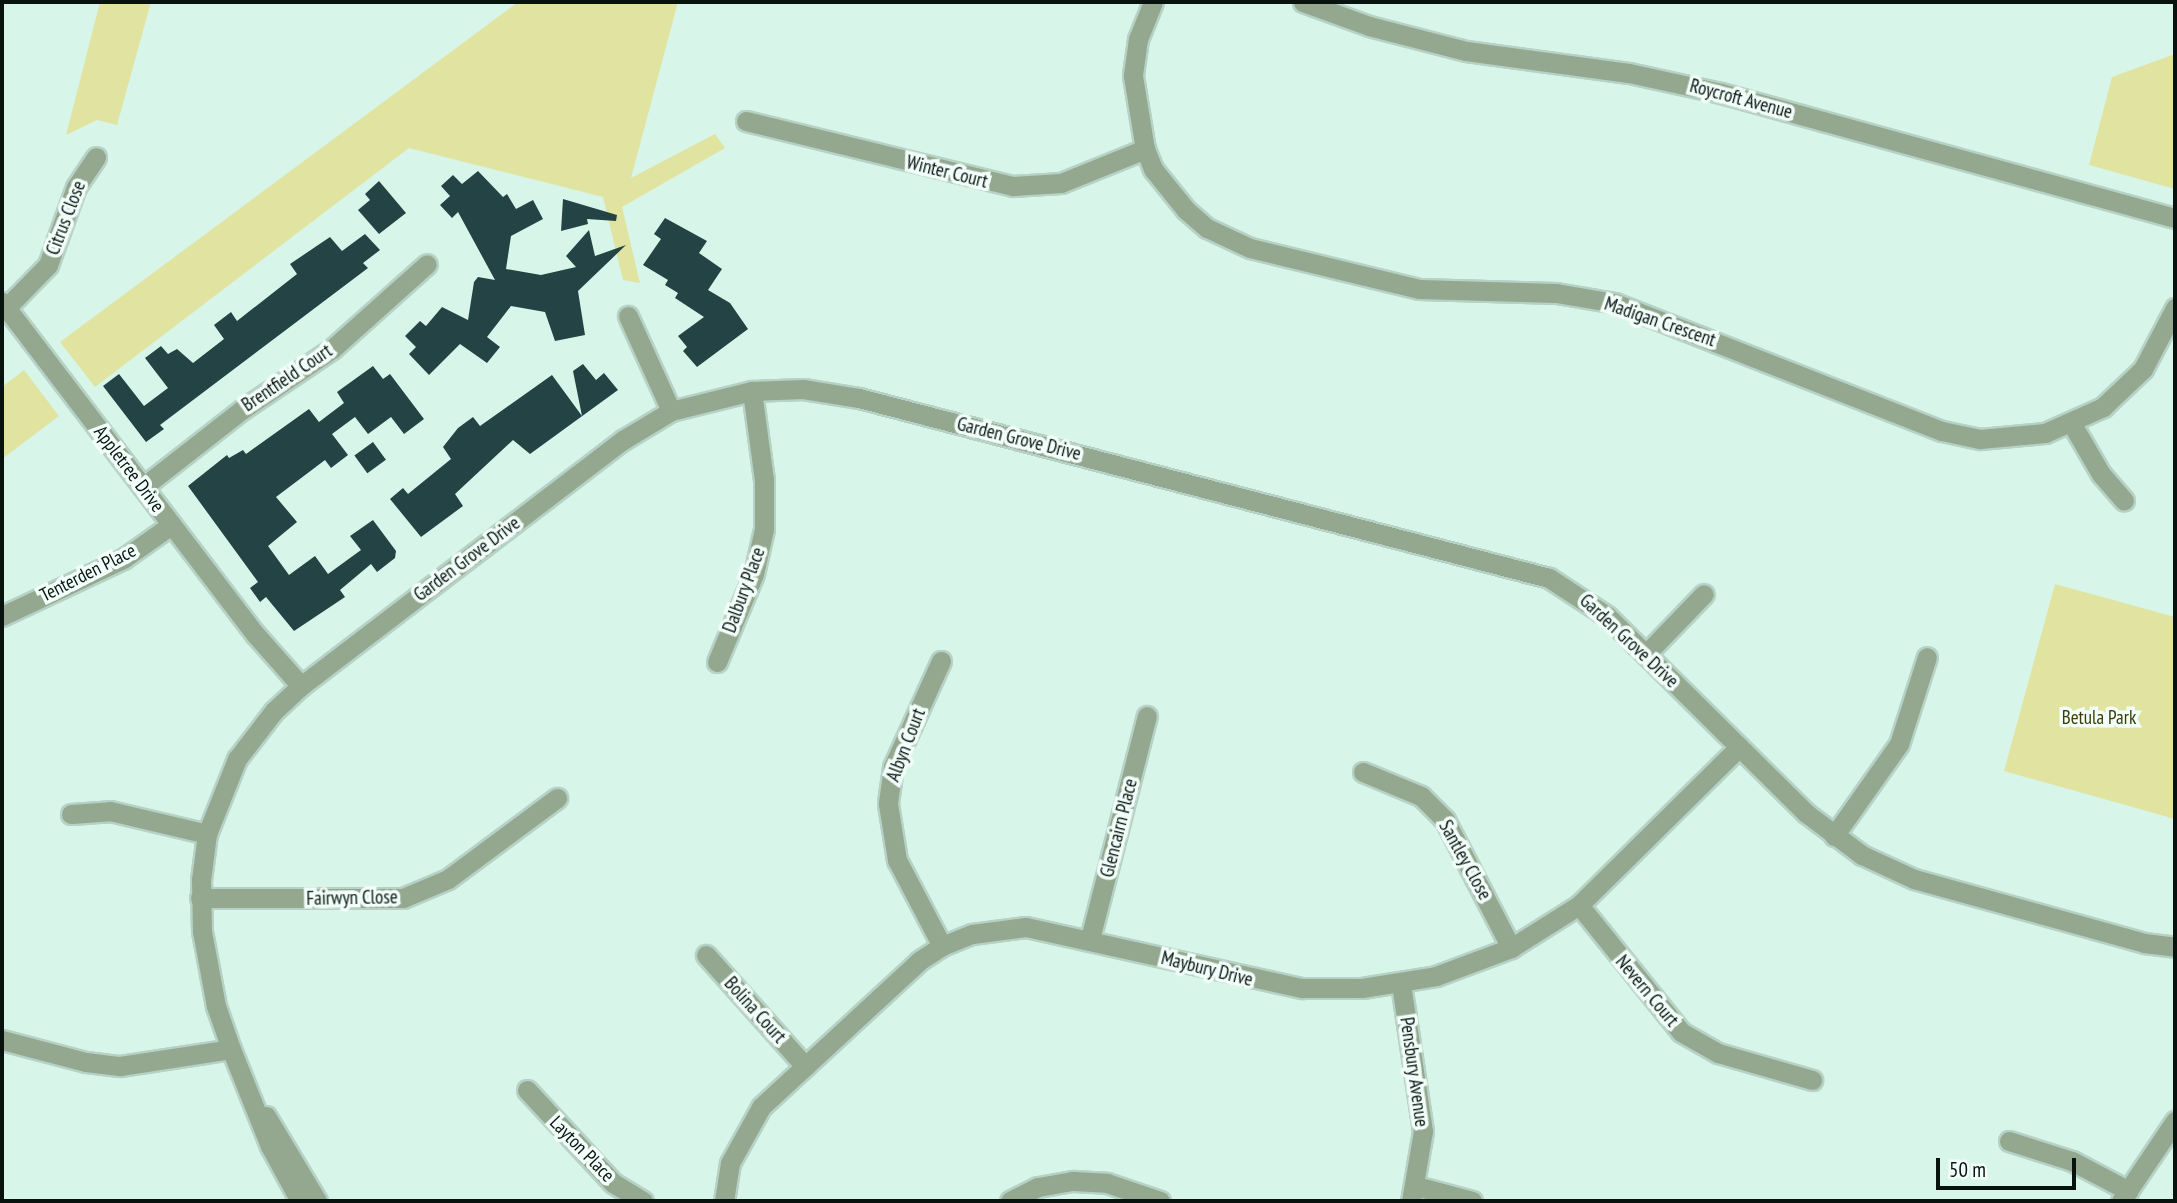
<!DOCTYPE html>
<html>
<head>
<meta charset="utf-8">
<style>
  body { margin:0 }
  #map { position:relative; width:2177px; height:1203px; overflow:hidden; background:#d7f6e9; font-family:"PT Sans Narrow",sans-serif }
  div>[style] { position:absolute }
  .green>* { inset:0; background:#e1e3a1 }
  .building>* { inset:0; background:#244344; transform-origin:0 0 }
  .roads { filter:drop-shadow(2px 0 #b6d2c6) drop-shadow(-2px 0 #b6d2c6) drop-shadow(0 2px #b6d2c6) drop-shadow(0 -2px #b6d2c6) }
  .minor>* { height:19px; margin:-9.5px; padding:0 9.5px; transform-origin:9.5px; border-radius:9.5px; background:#94a78f }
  span { translate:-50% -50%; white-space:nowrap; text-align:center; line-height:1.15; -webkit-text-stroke:7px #f2fef9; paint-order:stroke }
  .street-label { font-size:19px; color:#08130f }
  .park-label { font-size:19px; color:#3c3b04 }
  .frame { position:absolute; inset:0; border:4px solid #08130f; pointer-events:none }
  .scale { position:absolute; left:1936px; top:1158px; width:140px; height:32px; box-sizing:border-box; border:4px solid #08130f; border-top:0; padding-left:9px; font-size:21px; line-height:24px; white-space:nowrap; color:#08130f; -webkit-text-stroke:5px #f2fef9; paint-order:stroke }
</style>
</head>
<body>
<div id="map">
  <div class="green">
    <div style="clip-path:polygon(100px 2px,151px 2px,117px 125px,97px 120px,66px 135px)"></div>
    <div style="clip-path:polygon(518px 2px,678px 2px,631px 178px,715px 134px,725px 148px,622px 207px,640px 283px,623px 280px,603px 197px,409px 148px,95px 387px,60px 342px)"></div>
    <div style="clip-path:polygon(2175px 54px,2175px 189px,2089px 165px,2112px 77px)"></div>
    <div style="clip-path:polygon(24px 370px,59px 416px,2px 459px,2px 387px)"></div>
    <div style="clip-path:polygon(2055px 584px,2175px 617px,2175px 819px,2004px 771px)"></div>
  </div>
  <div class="building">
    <div style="clip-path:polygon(478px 171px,503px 197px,507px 194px,516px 209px,533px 200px,543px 219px,511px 236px,506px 269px,541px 275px,576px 267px,566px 256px,589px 230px,595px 256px,626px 245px,578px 291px,585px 335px,555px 341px,545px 312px,511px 306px,487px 337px,500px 347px,487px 363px,460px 344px,429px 375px,409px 354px,416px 347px,405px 336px,420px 321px,426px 326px,442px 307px,468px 320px,474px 282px,478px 277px,495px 280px,458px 212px,452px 218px,440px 205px,450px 196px,441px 186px,453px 175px,462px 184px)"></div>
    <div style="clip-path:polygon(379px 181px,406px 213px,379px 234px,358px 210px,370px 200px,365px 194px)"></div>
    <div style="clip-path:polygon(563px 199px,617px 215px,616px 221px,587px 219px,588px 224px,561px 231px)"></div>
    <div style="clip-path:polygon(665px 218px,707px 241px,699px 253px,722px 269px,708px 290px,730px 303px,748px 329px,697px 367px,683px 351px,687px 347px,678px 336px,704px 317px,675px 298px,678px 293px,665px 285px,668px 280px,643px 265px,661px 239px,654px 234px)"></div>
    <div style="clip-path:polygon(365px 234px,380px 250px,363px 263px,368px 268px,160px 425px,164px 429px,146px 442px,103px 386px,119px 374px,144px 406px,168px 388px,145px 358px,161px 346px,168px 354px,177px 349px,193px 363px,224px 339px,214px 325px,231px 312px,237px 321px,297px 274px,290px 264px,330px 237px,342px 251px)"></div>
    <div style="clip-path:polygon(583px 364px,596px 380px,604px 373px,618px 390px,530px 454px,513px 440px,455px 494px,463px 506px,421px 537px,390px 499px,403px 488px,408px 494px,451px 459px,443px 447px,458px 428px,473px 417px,480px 426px,552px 375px,582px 416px,573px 371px)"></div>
    <div style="clip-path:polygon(373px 366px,383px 379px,390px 374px,424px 419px,404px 434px,391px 417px,368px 434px,355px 417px,332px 434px,348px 455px,331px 468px,325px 460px,276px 497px,297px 522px,268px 546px,289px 575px,315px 556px,328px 574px,361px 550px,350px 536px,373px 520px,396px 551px,395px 558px,377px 572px,371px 564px,340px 590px,345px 597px,294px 631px,266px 597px,260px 602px,250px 588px,258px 582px,188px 486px,227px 455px,229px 458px,243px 450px,246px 454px,309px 409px,319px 422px,344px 403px,337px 392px)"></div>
    <div style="left:373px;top:442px;width:22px;height:23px;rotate:54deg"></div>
  </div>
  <div class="roads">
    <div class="minor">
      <div style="left:1153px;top:2px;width:40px;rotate:112deg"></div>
      <div style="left:1138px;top:39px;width:37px;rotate:98deg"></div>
      <div style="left:1133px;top:76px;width:74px;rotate:80.7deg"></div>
      <div style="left:1145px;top:149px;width:22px;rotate:68deg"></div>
      <div style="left:1153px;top:169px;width:53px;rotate:51.2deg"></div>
      <div style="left:1186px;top:210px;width:28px;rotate:41deg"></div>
      <div style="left:1207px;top:228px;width:47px;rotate:24.9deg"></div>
      <div style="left:1250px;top:248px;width:174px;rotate:13.6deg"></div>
      <div style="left:1419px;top:289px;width:137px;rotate:1.7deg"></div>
      <div style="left:1556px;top:293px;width:60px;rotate:9.6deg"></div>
      <div style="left:1615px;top:303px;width:351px;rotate:21.4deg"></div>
      <div style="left:1942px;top:431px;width:39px;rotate:12deg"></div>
      <div style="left:1980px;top:439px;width:65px;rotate:-5.3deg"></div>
      <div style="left:2045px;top:433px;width:64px;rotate:-24.1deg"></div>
      <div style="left:2103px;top:407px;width:55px;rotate:-43.5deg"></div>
      <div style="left:2143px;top:369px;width:69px;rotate:-62.3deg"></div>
      <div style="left:1303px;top:2px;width:70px;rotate:20deg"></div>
      <div style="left:1369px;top:26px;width:100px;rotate:14.5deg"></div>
      <div style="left:1466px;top:51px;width:164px;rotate:7.7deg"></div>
      <div style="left:1629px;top:73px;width:94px;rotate:12.3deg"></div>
      <div style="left:1721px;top:93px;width:471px;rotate:15.4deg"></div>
      <div style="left:746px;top:121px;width:275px;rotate:13.7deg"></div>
      <div style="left:1013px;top:186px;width:48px;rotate:-3.6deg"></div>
      <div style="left:1061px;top:183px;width:91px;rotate:-22deg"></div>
      <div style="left:2px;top:302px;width:419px;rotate:52.7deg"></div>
      <div style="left:256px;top:635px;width:68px;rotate:48.6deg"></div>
      <div style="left:6px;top:308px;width:60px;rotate:-45.7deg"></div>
      <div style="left:48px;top:265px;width:83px;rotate:-70.3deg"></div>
      <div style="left:76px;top:187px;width:36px;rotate:-56deg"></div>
      <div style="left:628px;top:316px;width:104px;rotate:65.6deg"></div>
      <div style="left:2072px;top:424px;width:58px;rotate:59.9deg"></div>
      <div style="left:2101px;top:474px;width:35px;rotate:49deg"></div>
      <div style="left:143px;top:487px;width:127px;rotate:-38deg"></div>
      <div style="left:243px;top:409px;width:107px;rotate:-34deg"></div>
      <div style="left:332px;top:349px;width:127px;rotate:-41.8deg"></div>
      <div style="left:2px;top:616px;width:134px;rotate:-25.2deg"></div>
      <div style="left:123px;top:559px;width:59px;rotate:-35.3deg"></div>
      <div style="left:1646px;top:654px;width:83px;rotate:-46deg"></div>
      <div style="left:941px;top:661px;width:116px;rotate:114.4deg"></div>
      <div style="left:893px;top:767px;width:37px;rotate:98deg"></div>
      <div style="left:888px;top:804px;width:57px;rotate:80.9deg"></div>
      <div style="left:897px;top:860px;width:97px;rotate:62.4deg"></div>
      <div style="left:717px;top:662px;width:95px;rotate:-67.2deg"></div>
      <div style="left:754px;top:574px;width:46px;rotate:-77.5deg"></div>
      <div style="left:764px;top:529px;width:49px;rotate:-90deg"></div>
      <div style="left:764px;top:480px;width:90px;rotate:-97.7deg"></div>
      <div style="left:1363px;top:772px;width:63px;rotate:22.5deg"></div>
      <div style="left:1421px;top:796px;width:34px;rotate:45deg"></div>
      <div style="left:1445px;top:820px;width:144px;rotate:62.7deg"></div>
      <div style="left:71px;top:814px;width:39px;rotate:-4deg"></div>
      <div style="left:110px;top:811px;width:100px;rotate:13.3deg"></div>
      <div style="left:1834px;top:836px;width:113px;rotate:-54.8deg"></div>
      <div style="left:1899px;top:744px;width:91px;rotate:-72.2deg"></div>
      <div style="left:200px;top:898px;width:203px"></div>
      <div style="left:403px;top:898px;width:49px;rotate:-22.9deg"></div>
      <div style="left:448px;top:879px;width:136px;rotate:-36.6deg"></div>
      <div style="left:1579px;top:905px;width:163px;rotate:51.2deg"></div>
      <div style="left:1681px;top:1032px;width:43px;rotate:29.6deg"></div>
      <div style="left:1718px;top:1053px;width:98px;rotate:16deg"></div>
      <div style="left:1090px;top:939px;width:230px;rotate:-75.7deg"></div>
      <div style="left:706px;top:955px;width:149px;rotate:48.3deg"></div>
      <div style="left:1401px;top:984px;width:149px;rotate:81.5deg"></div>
      <div style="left:1423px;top:1131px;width:71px;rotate:99.7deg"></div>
      <div style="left:2px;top:1040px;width:87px;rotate:14.7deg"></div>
      <div style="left:86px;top:1062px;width:34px;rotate:7deg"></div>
      <div style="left:120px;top:1066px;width:112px;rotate:-8.7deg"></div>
      <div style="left:527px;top:1090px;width:127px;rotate:47.2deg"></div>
      <div style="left:613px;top:1183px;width:35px;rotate:31deg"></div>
      <div style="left:266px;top:1116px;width:99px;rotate:59deg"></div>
      <div style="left:2009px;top:1141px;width:66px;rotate:17.6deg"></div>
      <div style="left:2072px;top:1161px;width:64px;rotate:27.8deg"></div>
      <div style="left:1416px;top:1186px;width:58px;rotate:15deg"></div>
      <div style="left:300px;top:1201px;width:63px;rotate:-118.6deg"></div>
      <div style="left:270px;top:1146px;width:105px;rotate:-111.9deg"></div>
      <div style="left:231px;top:1049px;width:46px;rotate:-109.2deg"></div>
      <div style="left:216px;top:1006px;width:76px;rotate:-100.6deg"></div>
      <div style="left:202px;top:931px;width:51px;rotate:-91.1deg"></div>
      <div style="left:201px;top:880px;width:46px;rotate:-82.6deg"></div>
      <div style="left:207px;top:834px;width:81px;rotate:-68.2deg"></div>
      <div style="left:237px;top:759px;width:61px;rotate:-52.4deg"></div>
      <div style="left:274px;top:711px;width:37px;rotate:-43deg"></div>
      <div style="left:301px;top:686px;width:405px;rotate:-37.4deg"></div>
      <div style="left:623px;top:440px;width:56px;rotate:-31.1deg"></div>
      <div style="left:671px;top:411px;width:83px;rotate:-13.9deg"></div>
      <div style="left:752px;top:391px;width:51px;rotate:-2.2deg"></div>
      <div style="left:803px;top:389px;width:57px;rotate:9.1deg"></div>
      <div style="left:859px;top:398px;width:713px;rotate:14.62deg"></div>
      <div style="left:1549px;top:578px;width:69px;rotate:33.2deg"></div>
      <div style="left:1607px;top:616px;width:280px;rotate:44.7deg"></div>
      <div style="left:1806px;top:813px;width:70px;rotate:36.9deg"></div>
      <div style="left:1862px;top:855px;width:57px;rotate:24.8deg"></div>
      <div style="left:1914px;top:879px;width:239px;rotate:15.5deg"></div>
      <div style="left:2144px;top:943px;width:31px;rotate:7deg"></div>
      <div style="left:724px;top:1201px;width:38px;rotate:-81deg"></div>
      <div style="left:730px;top:1163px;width:64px;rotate:-61deg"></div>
      <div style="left:761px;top:1107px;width:215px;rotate:-42.7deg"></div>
      <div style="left:919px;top:961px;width:27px;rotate:-33deg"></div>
      <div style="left:942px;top:946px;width:32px;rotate:-22deg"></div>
      <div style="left:972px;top:934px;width:54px;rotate:-7.4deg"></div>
      <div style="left:1026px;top:927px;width:283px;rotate:12.5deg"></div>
      <div style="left:1302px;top:988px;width:60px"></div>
      <div style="left:1362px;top:988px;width:75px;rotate:-9.2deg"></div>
      <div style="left:1436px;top:976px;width:80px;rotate:-20.5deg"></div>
      <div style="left:1511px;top:948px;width:80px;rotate:-32.3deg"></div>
      <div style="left:1579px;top:905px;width:225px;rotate:-44.6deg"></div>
      <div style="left:1010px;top:1201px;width:31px;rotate:-27deg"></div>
      <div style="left:1038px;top:1187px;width:36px;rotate:-10deg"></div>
      <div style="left:1073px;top:1181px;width:34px;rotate:3deg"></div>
      <div style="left:1107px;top:1183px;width:56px;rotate:18.8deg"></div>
      <div style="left:2121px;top:1201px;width:97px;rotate:-56deg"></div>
    </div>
  </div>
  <div class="street-label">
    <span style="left:1741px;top:99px;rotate:15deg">Roycroft Avenue</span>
    <span style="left:947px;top:172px;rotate:14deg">Winter Court</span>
    <span style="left:66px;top:218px;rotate:-69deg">Citrus Close</span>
    <span style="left:1660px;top:322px;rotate:19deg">Madigan Crescent</span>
    <span style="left:287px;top:378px;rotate:-34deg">Brentfield Court</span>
    <span style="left:1019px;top:439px;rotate:14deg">Garden Grove Drive</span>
    <span style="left:129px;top:469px;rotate:53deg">Appletree Drive</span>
    <span style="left:467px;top:559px;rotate:-37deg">Garden Grove Drive</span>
    <span style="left:88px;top:573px;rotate:-27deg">Tenterden Place</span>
    <span style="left:744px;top:590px;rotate:-70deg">Dalbury Place</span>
    <span style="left:1629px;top:641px;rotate:43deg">Garden Grove Drive</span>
    <span style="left:906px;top:745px;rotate:-69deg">Albyn Court</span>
    <span style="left:1119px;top:828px;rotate:-76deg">Glencairn Place</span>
    <span style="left:1465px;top:860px;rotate:61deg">Santley Close</span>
    <span style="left:352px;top:898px;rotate:-1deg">Fairwyn Close</span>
    <span style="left:1207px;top:969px;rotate:14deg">Maybury Drive</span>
    <span style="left:1647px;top:991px;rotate:50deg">Nevern Court</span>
    <span style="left:755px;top:1010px;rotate:48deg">Bolina Court</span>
    <span style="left:1414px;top:1072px;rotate:82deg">Pensbury Avenue</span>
    <span style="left:582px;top:1149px;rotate:46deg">Layton Place</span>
  </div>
  <div class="park-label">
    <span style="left:2099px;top:718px">Betula Park</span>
  </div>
  <div class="frame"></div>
  <div class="scale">50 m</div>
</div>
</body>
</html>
